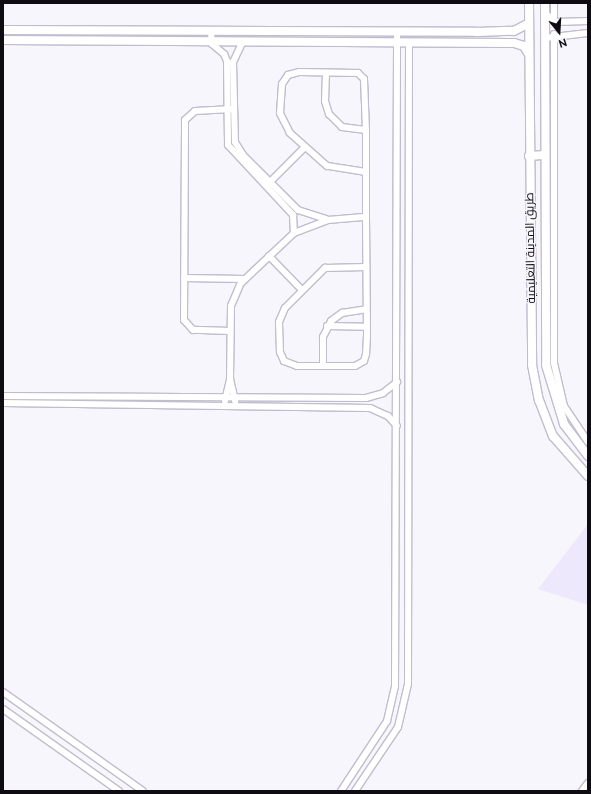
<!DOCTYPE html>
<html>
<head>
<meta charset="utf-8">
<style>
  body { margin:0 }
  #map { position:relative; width:591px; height:794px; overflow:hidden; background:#f8f6fd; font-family:Ubuntu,Cairo,sans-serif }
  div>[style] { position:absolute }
  .built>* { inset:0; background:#ede8fb }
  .roads { filter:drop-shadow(1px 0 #c1bdce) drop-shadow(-1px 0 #c1bdce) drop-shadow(0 1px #c1bdce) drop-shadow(0 -1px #c1bdce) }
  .street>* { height:6px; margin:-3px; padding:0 3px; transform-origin:3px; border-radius:3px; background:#fff }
  .secondary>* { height:8px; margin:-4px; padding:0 4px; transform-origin:4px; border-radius:4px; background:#fff }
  span { translate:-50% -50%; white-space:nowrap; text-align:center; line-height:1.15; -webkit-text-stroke:3px #f8f6fd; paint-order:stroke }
  .street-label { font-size:12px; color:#0e0c12 }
  .frame { position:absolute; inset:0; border:4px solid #0e0c12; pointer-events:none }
  .north { position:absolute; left:539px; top:12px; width:40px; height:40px; -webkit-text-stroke:3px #f8f6fd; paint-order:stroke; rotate:162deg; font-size:11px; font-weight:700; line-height:16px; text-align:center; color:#0e0c12 }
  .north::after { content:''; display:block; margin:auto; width:14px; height:18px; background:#0e0c12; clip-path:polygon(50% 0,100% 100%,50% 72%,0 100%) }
</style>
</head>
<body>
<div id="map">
  <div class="built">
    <div style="clip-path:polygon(588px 524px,588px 605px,538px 589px)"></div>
  </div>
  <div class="roads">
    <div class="street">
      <div style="left:554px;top:3px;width:18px;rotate:90deg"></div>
      <div style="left:545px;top:13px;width:14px;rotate:39deg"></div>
      <div style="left:556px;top:22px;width:32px;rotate:-2deg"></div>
      <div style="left:211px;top:32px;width:12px;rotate:85deg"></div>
      <div style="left:212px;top:44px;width:16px;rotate:40deg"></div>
      <div style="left:224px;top:54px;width:8px;rotate:67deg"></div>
      <div style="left:227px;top:61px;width:84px;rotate:89.3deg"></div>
      <div style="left:228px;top:145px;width:96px;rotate:47.1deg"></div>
      <div style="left:293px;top:215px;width:18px;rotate:87deg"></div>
      <div style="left:554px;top:34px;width:329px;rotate:90deg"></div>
      <div style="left:554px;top:363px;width:44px;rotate:76.9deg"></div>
      <div style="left:564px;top:406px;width:43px;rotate:56.3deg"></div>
      <div style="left:545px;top:38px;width:43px;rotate:-6.6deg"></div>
      <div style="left:243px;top:41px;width:23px;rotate:115deg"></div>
      <div style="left:233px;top:62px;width:80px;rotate:88.6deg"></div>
      <div style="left:235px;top:142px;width:15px;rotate:58deg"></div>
      <div style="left:243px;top:155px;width:78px;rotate:45deg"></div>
      <div style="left:298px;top:210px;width:29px;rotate:18deg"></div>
      <div style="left:326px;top:73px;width:28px;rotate:92deg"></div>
      <div style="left:325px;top:101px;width:14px;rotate:73deg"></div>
      <div style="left:329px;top:114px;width:18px;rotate:45deg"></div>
      <div style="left:342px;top:127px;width:24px;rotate:7deg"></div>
      <div style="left:366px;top:172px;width:39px;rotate:-171deg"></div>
      <div style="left:327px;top:166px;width:50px;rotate:-138.3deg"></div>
      <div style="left:290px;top:133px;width:22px;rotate:-117deg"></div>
      <div style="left:280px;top:113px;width:29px;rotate:-86deg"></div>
      <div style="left:282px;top:84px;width:11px;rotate:-56deg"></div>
      <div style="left:288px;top:75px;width:11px;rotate:-15deg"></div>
      <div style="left:299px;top:72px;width:59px;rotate:1deg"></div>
      <div style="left:358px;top:73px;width:8px;rotate:45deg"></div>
      <div style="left:364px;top:79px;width:51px;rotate:87.8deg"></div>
      <div style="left:366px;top:130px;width:87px;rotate:90deg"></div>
      <div style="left:366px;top:217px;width:119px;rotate:89.5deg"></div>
      <div style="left:367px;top:336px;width:18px;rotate:93deg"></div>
      <div style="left:366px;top:354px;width:7px;rotate:106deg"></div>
      <div style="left:364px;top:361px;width:10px;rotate:151deg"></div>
      <div style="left:355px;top:366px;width:58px;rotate:180deg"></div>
      <div style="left:297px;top:366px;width:14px;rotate:-159deg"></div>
      <div style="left:284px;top:361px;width:10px;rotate:-114deg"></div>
      <div style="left:280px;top:352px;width:30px;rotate:-92deg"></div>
      <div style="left:279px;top:322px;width:15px;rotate:-67deg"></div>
      <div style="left:285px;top:308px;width:57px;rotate:-45deg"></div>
      <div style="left:325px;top:268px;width:41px;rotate:-1.4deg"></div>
      <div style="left:268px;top:184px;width:52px;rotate:-45deg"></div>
      <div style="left:269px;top:256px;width:47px;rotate:45.9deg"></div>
      <div style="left:184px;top:278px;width:61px;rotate:0.9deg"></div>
      <div style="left:327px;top:326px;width:39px;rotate:1deg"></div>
      <div style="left:230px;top:331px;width:37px;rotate:-178deg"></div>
      <div style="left:193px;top:330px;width:13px;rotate:-132deg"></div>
      <div style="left:184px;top:320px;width:193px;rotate:-89.7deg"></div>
      <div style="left:185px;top:127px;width:7px;rotate:-90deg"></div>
      <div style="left:185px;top:120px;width:13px;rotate:-42deg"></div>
      <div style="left:195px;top:111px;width:37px;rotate:-3deg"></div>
      <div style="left:323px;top:366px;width:29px;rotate:-90deg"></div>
      <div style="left:323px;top:337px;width:18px;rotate:-63deg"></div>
      <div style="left:331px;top:321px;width:14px;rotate:-36deg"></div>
      <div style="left:342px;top:313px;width:24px;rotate:-9deg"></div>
      <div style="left:230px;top:379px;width:23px;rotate:77deg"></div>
      <div style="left:3px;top:396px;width:363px;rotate:0.3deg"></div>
      <div style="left:366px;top:398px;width:18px;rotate:-16deg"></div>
      <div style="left:383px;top:393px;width:18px;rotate:-38deg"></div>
      <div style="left:225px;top:401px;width:23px;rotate:-77deg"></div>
      <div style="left:230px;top:379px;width:73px;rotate:-89.2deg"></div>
      <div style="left:231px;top:306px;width:25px;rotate:-67deg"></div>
      <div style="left:241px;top:283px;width:73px;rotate:-43.3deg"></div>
      <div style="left:294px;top:233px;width:36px;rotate:-21deg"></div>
      <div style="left:328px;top:220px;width:38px;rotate:-5deg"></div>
      <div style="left:3px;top:403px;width:367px;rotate:0.8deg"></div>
      <div style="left:370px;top:408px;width:20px;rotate:24deg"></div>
      <div style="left:388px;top:416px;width:13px;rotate:48deg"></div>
      <div style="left:3px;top:692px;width:171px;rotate:35.3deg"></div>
      <div style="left:3px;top:709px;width:142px;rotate:35.3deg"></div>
      <div style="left:341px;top:791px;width:84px;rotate:-56.7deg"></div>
      <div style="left:387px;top:721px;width:36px;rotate:-77deg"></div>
      <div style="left:395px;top:686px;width:654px;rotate:-89.82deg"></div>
      <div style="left:355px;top:791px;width:77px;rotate:-56.1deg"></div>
      <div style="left:398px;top:727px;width:44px;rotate:-76.9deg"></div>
      <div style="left:408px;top:684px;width:642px;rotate:-89.91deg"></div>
      <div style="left:582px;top:791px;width:10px;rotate:-53deg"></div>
    </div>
    <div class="secondary">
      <div style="left:529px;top:3px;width:362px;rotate:89.5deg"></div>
      <div style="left:532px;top:365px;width:36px;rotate:79deg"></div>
      <div style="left:539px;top:400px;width:39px;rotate:69deg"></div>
      <div style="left:553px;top:436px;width:53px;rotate:48.8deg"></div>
      <div style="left:545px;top:3px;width:362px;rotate:89.8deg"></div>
      <div style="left:546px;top:365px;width:62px;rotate:73deg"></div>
      <div style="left:564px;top:424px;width:40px;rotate:53deg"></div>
      <div style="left:3px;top:30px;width:474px;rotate:0.2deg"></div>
      <div style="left:477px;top:32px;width:37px;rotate:-2deg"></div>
      <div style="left:514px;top:31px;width:17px;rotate:-28deg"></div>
      <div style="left:3px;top:40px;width:511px;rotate:0.34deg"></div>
      <div style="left:514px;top:43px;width:10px;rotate:17deg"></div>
      <div style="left:524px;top:46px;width:8px;rotate:60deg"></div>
      <div style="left:529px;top:156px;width:16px;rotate:-4deg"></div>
    </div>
  </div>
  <div class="street-label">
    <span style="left:530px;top:248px;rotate:-91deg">طريق المدينة التعليمية</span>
  </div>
  <div class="frame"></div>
  <div class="north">N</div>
</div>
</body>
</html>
